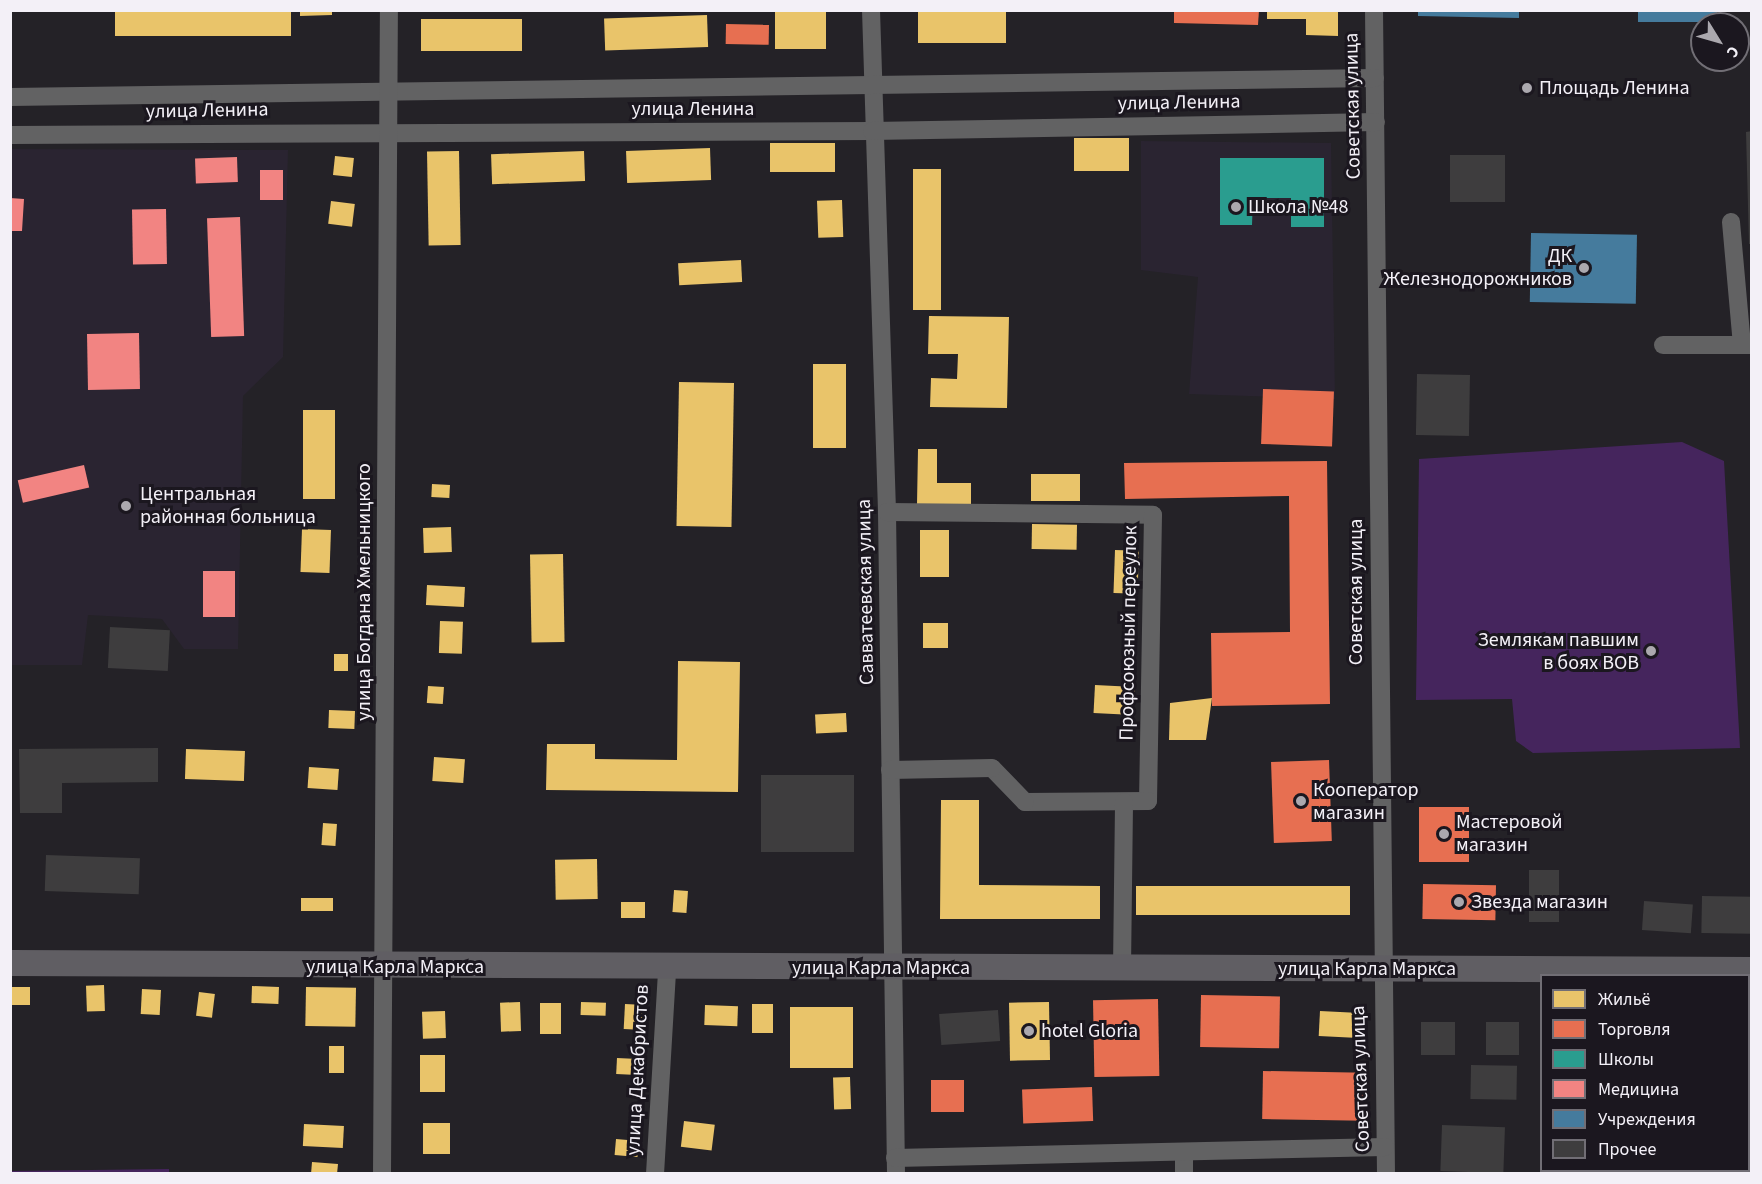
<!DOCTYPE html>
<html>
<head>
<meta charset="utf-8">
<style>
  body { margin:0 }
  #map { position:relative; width:1762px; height:1184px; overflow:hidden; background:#242227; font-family:"Source Sans 3",sans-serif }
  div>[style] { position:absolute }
  .built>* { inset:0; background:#2a2431 }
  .green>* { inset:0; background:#45255d }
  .homes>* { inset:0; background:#e9c46a; transform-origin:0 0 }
  .shops>* { inset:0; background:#e76f51; transform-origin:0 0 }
  .schools>* { inset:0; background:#2a9d8f }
  .health>* { inset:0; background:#f28482; transform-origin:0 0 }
  .public>* { inset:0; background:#457b9d; transform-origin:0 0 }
  .building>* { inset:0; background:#3e3d3e; transform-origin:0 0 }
  .minor>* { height:18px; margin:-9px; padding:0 9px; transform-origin:9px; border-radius:9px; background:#626263 }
  .highway>* { height:26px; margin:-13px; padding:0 13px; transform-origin:13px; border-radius:13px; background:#605e63 }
  .dots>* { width:16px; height:16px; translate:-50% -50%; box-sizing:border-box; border:3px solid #1b171f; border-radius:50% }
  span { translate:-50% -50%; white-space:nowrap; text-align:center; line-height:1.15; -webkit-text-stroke:6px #1b171f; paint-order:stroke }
  .poi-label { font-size:20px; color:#f3f0f7 }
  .left { translate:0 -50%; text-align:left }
  .right { translate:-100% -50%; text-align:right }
  .street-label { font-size:20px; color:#f3f0f7 }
  .frame { position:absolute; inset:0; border:12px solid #f3f0f7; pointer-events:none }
  .legend { position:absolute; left:1540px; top:974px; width:210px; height:198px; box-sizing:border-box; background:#1b171f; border:2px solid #716e75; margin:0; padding:8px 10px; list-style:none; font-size:18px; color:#f3f0f7 }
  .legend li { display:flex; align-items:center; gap:12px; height:30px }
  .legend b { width:30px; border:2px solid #716e75 }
  .north { position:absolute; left:1690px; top:12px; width:60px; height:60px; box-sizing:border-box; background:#1b171f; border:2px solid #716e75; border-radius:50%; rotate:127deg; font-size:16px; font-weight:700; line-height:24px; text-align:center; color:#f3f0f7 }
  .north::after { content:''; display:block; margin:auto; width:21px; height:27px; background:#aba8ae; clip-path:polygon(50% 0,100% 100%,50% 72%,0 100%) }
</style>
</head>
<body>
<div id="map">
  <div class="built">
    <div style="clip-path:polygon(1141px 141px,1331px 143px,1335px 399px,1189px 394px,1198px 277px,1141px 270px)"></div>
    <div style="clip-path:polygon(10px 149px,288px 150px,283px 357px,243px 396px,238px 649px,184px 649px,162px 619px,88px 615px,82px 665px,11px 665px)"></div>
  </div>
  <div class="green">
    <div style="clip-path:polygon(1682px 442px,1724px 461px,1740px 748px,1533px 753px,1516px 741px,1512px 699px,1416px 700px,1419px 459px)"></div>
    <div style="clip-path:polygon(169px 1169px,169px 1174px,10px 1173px,11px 1171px)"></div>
  </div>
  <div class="homes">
    <div style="left:115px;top:10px;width:176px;height:26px"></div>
    <div style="clip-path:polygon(300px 10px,332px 10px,332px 15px,300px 16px)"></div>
    <div style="left:775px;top:10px;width:51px;height:39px"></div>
    <div style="left:918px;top:10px;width:88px;height:33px"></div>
    <div style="clip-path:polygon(1267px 10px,1338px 10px,1338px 36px,1306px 35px,1306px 19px,1267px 19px)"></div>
    <div style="left:707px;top:15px;width:32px;height:103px;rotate:88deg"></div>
    <div style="left:522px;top:19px;width:32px;height:101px;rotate:90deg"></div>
    <div style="left:1074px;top:138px;width:55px;height:33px"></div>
    <div style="left:835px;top:143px;width:29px;height:65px;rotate:90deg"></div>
    <div style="left:710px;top:148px;width:32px;height:84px;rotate:88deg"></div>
    <div style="left:459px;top:151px;width:94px;height:32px;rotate:89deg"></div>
    <div style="left:584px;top:151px;width:30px;height:93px;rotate:88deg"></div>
    <div style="left:335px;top:156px;width:19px;height:19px;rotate:6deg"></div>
    <div style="left:913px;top:169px;width:28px;height:141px"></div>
    <div style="left:842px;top:200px;width:37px;height:25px;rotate:88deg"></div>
    <div style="left:331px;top:201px;width:24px;height:23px;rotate:7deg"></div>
    <div style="left:741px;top:260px;width:22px;height:63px;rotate:87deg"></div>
    <div style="clip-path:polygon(929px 316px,1009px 317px,1007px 408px,930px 407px,931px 378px,957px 379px,958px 354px,928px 354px)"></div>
    <div style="left:813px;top:364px;width:33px;height:84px"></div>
    <div style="left:679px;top:382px;width:55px;height:144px;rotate:1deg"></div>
    <div style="left:303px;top:410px;width:32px;height:89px"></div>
    <div style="clip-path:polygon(918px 449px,937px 449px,937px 483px,971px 483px,971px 504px,917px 504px)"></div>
    <div style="left:1031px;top:474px;width:49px;height:27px"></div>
    <div style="left:432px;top:484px;width:18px;height:13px;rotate:3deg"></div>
    <div style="left:1032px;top:524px;width:45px;height:25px;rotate:1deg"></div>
    <div style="left:451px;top:527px;width:25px;height:28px;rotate:88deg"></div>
    <div style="left:302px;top:529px;width:29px;height:43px;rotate:2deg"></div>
    <div style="left:920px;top:530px;width:29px;height:47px"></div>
    <div style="left:1115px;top:550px;width:24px;height:43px;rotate:2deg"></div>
    <div style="left:563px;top:554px;width:88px;height:33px;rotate:89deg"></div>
    <div style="left:427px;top:585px;width:38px;height:20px;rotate:3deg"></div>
    <div style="left:440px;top:621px;width:23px;height:32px;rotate:2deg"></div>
    <div style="left:923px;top:623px;width:25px;height:25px"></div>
    <div style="left:334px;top:654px;width:14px;height:17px"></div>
    <div style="clip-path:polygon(678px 661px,740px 662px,738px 792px,546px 790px,547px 744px,595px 744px,595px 759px,677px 760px)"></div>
    <div style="left:1095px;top:685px;width:40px;height:28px;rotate:3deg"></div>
    <div style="left:428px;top:686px;width:16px;height:17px;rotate:4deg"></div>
    <div style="clip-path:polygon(1212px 698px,1206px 740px,1169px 740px,1170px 703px)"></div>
    <div style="left:329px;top:710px;width:26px;height:18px;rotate:2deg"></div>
    <div style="left:846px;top:713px;width:19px;height:31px;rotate:87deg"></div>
    <div style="left:186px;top:749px;width:59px;height:30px;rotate:2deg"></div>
    <div style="left:434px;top:757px;width:31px;height:24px;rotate:4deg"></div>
    <div style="left:309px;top:767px;width:30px;height:21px;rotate:4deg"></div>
    <div style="clip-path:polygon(941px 800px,979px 800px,979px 885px,1100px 886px,1100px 919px,940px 919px)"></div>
    <div style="left:323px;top:823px;width:14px;height:22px;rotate:4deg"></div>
    <div style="left:597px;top:859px;width:40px;height:42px;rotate:89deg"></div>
    <div style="left:1136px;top:886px;width:214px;height:29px"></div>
    <div style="left:674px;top:890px;width:14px;height:22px;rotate:4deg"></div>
    <div style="left:301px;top:898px;width:32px;height:13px"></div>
    <div style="left:645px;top:902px;width:16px;height:24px;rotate:90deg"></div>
    <div style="left:104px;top:985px;width:26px;height:18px;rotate:88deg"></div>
    <div style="left:252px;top:986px;width:27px;height:17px;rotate:2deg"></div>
    <div style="left:10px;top:987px;width:20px;height:18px"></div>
    <div style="left:306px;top:987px;width:50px;height:39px;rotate:1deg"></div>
    <div style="left:142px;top:989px;width:19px;height:25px;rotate:3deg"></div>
    <div style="left:199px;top:992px;width:16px;height:24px;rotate:7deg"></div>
    <div style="left:520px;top:1002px;width:29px;height:20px;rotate:88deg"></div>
    <div style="left:581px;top:1002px;width:25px;height:13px;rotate:2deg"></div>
    <div style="left:1049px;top:1002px;width:58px;height:40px;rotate:89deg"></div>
    <div style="left:540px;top:1003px;width:21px;height:31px"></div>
    <div style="left:625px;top:1004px;width:20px;height:25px;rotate:3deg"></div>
    <div style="left:752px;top:1004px;width:21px;height:29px"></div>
    <div style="left:705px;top:1005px;width:33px;height:20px;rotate:2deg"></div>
    <div style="left:790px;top:1007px;width:63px;height:61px"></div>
    <div style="left:445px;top:1011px;width:27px;height:23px;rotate:88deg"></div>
    <div style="left:1320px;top:1011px;width:35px;height:25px;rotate:3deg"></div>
    <div style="left:329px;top:1046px;width:15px;height:27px"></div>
    <div style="left:420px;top:1055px;width:25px;height:37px"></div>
    <div style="left:617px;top:1058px;width:21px;height:16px;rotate:3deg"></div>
    <div style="left:850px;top:1077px;width:32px;height:17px;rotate:88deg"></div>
    <div style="left:684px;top:1121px;width:31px;height:26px;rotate:7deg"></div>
    <div style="left:423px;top:1123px;width:27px;height:31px"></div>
    <div style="left:304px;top:1124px;width:40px;height:22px;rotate:3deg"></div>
    <div style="left:616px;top:1139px;width:23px;height:16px;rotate:5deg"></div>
    <div style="clip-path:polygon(312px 1162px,338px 1164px,337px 1174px,311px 1174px)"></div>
  </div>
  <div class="shops">
    <div style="clip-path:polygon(1174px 10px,1259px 10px,1258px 25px,1174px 23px)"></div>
    <div style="left:726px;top:24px;width:43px;height:20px;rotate:1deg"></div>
    <div style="left:1263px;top:389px;width:71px;height:55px;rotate:2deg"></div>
    <div style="clip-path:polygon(1327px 461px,1330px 704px,1212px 706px,1211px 633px,1290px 632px,1289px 496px,1125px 499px,1124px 463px)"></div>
    <div style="left:1329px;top:760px;width:81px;height:58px;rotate:88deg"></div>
    <div style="left:1419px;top:807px;width:50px;height:55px"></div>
    <div style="left:1423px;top:884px;width:73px;height:35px;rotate:1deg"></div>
    <div style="left:1201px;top:995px;width:79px;height:52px;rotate:1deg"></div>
    <div style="left:1158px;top:999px;width:77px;height:65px;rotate:89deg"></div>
    <div style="clip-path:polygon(1748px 1000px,1752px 1000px,1748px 1069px)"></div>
    <div style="left:1263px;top:1071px;width:102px;height:48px;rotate:1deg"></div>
    <div style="left:964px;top:1080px;width:32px;height:33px;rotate:90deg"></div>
    <div style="left:1092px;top:1087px;width:34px;height:70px;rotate:88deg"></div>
  </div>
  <div class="schools">
    <div style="clip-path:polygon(1220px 158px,1324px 158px,1324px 227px,1291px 227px,1291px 198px,1253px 198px,1252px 225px,1220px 225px)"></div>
  </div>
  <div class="health">
    <div style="left:237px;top:157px;width:25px;height:42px;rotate:88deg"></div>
    <div style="left:260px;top:170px;width:23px;height:30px"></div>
    <div style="clip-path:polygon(10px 198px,24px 199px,22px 231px,10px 231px)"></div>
    <div style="left:166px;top:209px;width:55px;height:34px;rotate:89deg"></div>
    <div style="left:240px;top:217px;width:119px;height:33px;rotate:88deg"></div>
    <div style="left:139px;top:333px;width:56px;height:52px;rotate:89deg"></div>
    <div style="left:84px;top:465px;width:23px;height:68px;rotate:77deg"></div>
    <div style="left:203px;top:571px;width:32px;height:46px"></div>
  </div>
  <div class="public">
    <div style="clip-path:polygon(1418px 10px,1519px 10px,1519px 18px,1418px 16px)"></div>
    <div style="left:1638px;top:10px;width:79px;height:12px"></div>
    <div style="left:1531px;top:233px;width:106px;height:69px;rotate:1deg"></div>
  </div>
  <div class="building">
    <div style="clip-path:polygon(1752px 131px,1752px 244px,1749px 244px,1746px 132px)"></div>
    <div style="left:1505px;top:155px;width:47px;height:55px;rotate:90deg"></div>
    <div style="left:1417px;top:374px;width:53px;height:61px;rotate:1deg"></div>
    <div style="left:110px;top:627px;width:60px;height:41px;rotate:3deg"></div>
    <div style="clip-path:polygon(158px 748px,158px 782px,62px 783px,62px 813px,20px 813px,19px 749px)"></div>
    <div style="left:761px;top:775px;width:93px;height:77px"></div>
    <div style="left:46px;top:855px;width:94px;height:36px;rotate:2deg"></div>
    <div style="left:1529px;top:870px;width:30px;height:52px"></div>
    <div style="left:1702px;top:896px;width:50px;height:37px;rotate:1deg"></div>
    <div style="left:1644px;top:901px;width:49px;height:29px;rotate:4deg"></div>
    <div style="left:998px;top:1010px;width:31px;height:59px;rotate:86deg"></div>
    <div style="left:1455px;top:1022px;width:33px;height:34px;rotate:90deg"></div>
    <div style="left:1486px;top:1022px;width:33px;height:33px"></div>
    <div style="left:1471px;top:1065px;width:46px;height:34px;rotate:1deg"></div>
    <div style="left:1442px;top:1125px;width:63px;height:46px;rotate:2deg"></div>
  </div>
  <div class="minor">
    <div style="left:871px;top:10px;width:502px;rotate:88.17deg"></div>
    <div style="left:887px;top:512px;width:662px;rotate:89.22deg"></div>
    <div style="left:1374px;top:10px;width:1164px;rotate:89.41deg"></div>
    <div style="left:10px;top:97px;width:1365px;rotate:-0.8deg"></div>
    <div style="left:10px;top:135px;width:862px;rotate:-0.27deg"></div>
    <div style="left:872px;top:131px;width:504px;rotate:-1.02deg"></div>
    <div style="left:1731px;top:222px;width:123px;rotate:84.9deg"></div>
    <div style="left:1663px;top:345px;width:89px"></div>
    <div style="left:887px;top:512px;width:266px;rotate:0.6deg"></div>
    <div style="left:1153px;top:515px;width:286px;rotate:91deg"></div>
    <div style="left:1148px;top:801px;width:123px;rotate:179.5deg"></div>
    <div style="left:1025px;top:802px;width:47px;rotate:-134.1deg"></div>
    <div style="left:992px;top:768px;width:102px;rotate:178.9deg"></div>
    <div style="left:1122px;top:968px;width:166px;rotate:-89.3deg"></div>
    <div style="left:1184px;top:1154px;width:20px;rotate:90deg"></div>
    <div style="left:895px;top:1158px;width:490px;rotate:-1.3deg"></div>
    <div style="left:382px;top:1174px;width:1164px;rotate:-89.66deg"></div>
    <div style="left:655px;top:1174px;width:205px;rotate:-86.6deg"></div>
    <div style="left:1674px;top:1174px;width:4px;rotate:-90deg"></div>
  </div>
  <div class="highway">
    <div style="left:10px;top:963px;width:1742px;rotate:0.23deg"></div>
  </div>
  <div class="dots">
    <div style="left:1527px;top:88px;background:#aba8ae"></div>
    <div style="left:1236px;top:207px;background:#aba8ae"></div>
    <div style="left:1584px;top:268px;background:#aba8ae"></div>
    <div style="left:126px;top:506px;background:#aba8ae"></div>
    <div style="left:1651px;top:651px;background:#aba8ae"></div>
    <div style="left:1301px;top:801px;background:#aba8ae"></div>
    <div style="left:1444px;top:834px;background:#aba8ae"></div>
    <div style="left:1459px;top:902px;background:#aba8ae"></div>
    <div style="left:1029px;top:1031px;background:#aba8ae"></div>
  </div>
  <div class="poi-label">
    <span class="left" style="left:1539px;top:88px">Площадь Ленина</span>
    <span class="left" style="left:1248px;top:207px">Школа №48</span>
    <span class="right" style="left:1572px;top:268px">ДК<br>Железнодорожников</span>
    <span class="left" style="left:140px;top:506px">Центральная<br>районная больница</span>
    <span class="right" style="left:1639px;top:652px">Землякам павшим<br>в боях ВОВ</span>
    <span class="left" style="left:1313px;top:802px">Кооператор<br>магазин</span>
    <span class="left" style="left:1456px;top:834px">Мастеровой<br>магазин</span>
    <span class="left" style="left:1471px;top:902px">Звезда магазин</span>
    <span class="left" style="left:1041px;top:1031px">hotel Gloria</span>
  </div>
  <div class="street-label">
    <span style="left:1179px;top:103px;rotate:-1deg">улица Ленина</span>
    <span style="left:1353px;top:106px;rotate:-91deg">Советская улица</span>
    <span style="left:693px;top:109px">улица Ленина</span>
    <span style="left:207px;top:111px;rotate:-1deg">улица Ленина</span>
    <span style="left:364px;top:592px;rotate:-90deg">улица Богдана Хмельницкого</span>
    <span style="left:866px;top:592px;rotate:-91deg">Савватеевская улица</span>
    <span style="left:1356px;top:592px;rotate:-90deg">Советская улица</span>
    <span style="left:1129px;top:633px;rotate:-89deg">Профсоюзный переулок</span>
    <span style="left:395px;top:967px">улица Карла Маркса</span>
    <span style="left:881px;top:968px">улица Карла Маркса</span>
    <span style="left:1367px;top:969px">улица Карла Маркса</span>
    <span style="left:638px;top:1070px;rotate:-87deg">улица Декабристов</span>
    <span style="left:1361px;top:1079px;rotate:-92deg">Советская улица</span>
  </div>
  <div class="frame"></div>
  <ul class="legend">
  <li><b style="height:16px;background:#e9c46a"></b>Жильё</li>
  <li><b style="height:16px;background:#e76f51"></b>Торговля</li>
  <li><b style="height:16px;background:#2a9d8f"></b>Школы</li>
  <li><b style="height:16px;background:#f28482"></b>Медицина</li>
  <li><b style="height:16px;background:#457b9d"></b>Учреждения</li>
  <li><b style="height:16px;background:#3e3d3e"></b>Прочее</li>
  </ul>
  <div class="north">С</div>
</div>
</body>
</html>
